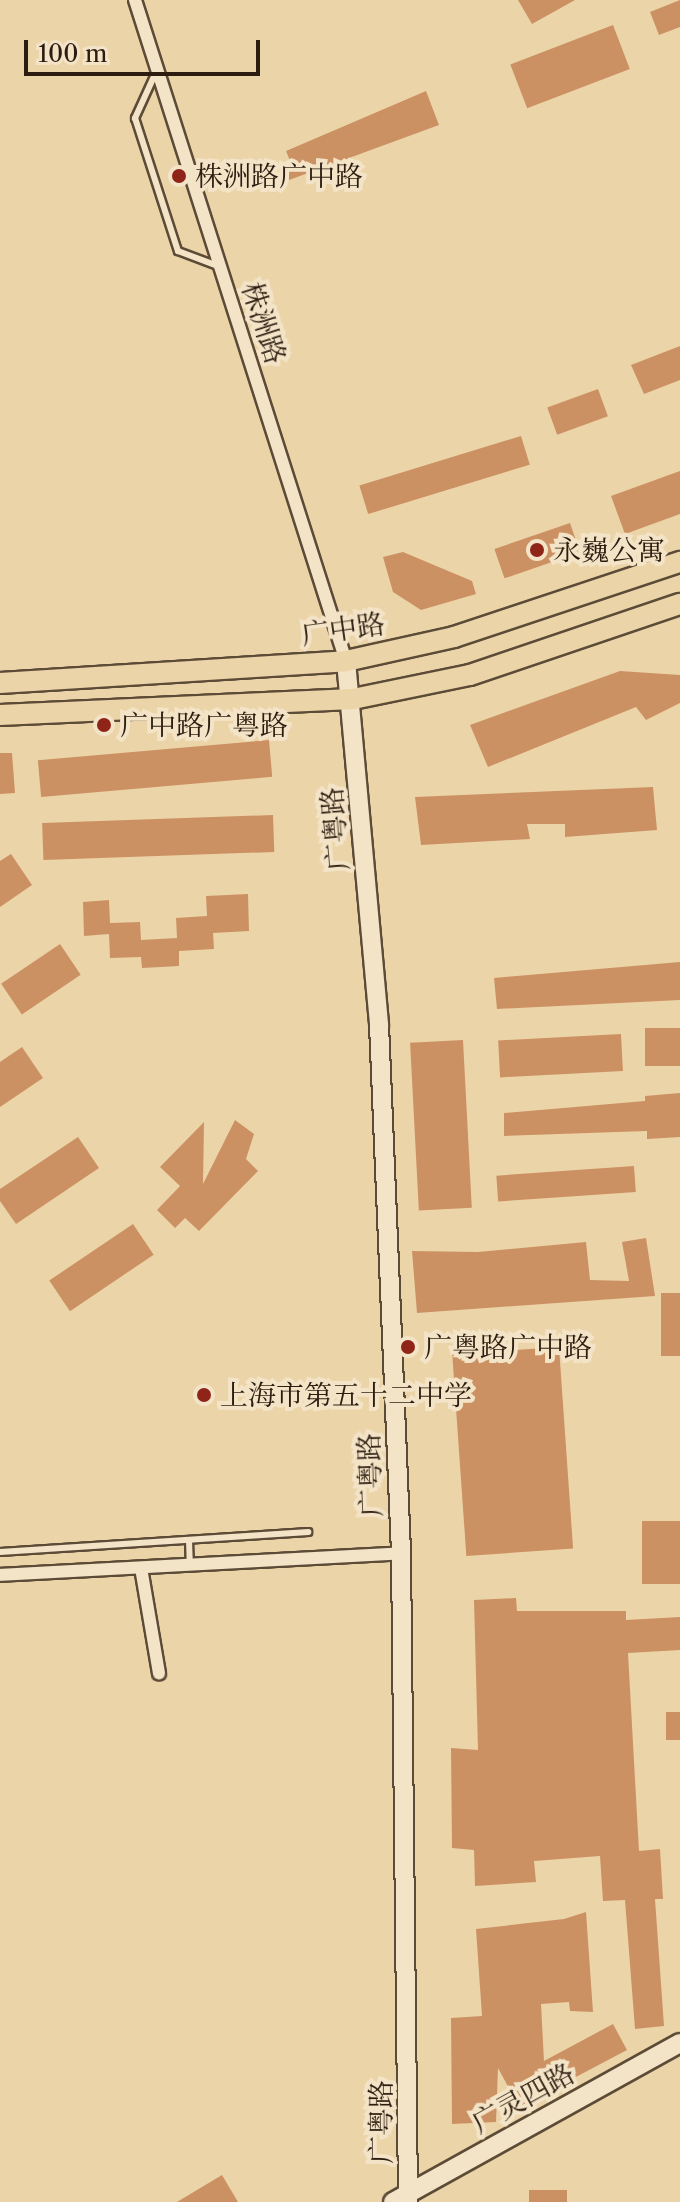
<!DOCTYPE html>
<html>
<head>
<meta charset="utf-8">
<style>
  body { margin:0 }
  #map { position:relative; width:680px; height:2202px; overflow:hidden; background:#ecd4a9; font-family:"Libre Caslon Text","Noto Serif SC",serif }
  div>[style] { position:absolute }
  .building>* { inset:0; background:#cc9163; transform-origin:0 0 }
  .roads { filter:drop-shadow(2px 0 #5c4b36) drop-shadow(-2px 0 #5c4b36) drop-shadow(0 2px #5c4b36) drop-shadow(0 -2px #5c4b36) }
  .service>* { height:6px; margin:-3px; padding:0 3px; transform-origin:3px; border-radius:3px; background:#f3e3c7 }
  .minor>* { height:12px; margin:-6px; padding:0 6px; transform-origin:6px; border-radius:6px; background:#f3e3c7 }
  .secondary>* { height:18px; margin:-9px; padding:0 9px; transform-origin:9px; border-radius:9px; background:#f3e3c7 }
  .primary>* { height:20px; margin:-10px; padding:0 10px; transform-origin:10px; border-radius:10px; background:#ecd4a9 }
  .dots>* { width:22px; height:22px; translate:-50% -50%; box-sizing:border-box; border:4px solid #f3e3c7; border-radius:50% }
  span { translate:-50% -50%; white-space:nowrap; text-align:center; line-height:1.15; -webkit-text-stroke:8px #f3e3c7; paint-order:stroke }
  .poi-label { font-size:28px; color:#2c1d10 }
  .left { translate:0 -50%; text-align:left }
  .street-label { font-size:28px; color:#2c1d10 }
  .scale { position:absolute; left:24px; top:40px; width:236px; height:36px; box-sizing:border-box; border:4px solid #2c1d10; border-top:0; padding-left:10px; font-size:24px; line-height:28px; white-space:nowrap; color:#2c1d10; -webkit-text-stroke:6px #f3e3c7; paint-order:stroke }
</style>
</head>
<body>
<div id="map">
  <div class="building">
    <div style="clip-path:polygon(518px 0,575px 0,532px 24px)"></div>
    <div style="clip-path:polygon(680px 0,680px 27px,659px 35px,650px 12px)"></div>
    <div style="left:613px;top:25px;width:47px;height:110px;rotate:69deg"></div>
    <div style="clip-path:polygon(426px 91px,439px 125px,289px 180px,283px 166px,291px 163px,286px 151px)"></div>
    <div style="clip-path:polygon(680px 346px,680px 380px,644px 394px,631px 365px)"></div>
    <div style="left:598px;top:389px;width:29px;height:54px;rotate:70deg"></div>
    <div style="left:521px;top:436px;width:30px;height:169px;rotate:73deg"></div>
    <div style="clip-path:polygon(680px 471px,680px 514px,625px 534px,611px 496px)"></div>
    <div style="left:570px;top:523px;width:31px;height:80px;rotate:71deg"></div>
    <div style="clip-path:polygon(403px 552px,472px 581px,476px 594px,421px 610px,393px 592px,383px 557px)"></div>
    <div style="clip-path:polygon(620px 671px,680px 675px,680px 703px,646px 720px,636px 707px,488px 767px,470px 725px)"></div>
    <div style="left:269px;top:740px;width:37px;height:232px;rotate:85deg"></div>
    <div style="clip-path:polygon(0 753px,12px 753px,15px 793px,0 794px)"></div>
    <div style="clip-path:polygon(653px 787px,657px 830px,565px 837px,565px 824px,527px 824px,530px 839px,421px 845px,415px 797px)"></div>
    <div style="left:273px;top:815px;width:37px;height:231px;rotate:88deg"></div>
    <div style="clip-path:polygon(11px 854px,32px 885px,0 907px,0 861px)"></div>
    <div style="clip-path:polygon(248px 894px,249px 931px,213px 933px,214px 949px,179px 951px,179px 966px,142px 968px,141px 957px,110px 958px,109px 934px,84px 936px,83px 902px,109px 900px,110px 923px,140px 922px,141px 940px,177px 938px,176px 918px,207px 916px,206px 896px)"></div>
    <div style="left:60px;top:944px;width:37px;height:71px;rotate:56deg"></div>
    <div style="clip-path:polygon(680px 962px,680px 1000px,497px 1009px,494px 978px)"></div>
    <div style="left:680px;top:1028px;width:38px;height:35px;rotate:90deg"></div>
    <div style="left:621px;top:1034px;width:37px;height:123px;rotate:87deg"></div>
    <div style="left:463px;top:1040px;width:168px;height:53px;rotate:87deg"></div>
    <div style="clip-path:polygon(22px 1047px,43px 1078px,0 1107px,0 1062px)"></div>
    <div style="clip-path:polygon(680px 1093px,680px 1137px,647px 1139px,647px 1131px,504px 1136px,504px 1113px,645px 1101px,645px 1096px)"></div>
    <div style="clip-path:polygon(235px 1120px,254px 1134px,246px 1159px,258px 1171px,199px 1231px,185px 1218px,175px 1228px,157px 1210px,180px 1186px,160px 1167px,204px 1122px,203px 1184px)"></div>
    <div style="clip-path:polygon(78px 1137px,99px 1168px,16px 1224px,0 1201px,0 1189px)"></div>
    <div style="left:634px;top:1166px;width:26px;height:138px;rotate:86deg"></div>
    <div style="left:133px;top:1224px;width:37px;height:101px;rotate:56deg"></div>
    <div style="clip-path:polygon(646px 1238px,655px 1296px,417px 1313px,412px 1251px,478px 1252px,586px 1242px,590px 1280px,629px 1281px,622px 1242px)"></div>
    <div style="left:680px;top:1293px;width:63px;height:19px;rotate:90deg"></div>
    <div style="left:559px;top:1347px;width:202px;height:107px;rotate:86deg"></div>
    <div style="left:680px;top:1521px;width:63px;height:38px;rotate:90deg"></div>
    <div style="clip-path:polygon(516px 1598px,517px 1611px,626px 1611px,626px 1620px,680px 1617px,680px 1650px,628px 1653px,639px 1851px,660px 1849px,663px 1899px,655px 1899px,664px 2026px,635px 2029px,625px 1900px,603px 1901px,600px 1856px,534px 1861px,536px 1882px,475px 1886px,474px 1850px,452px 1848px,451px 1748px,478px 1750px,474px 1600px)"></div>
    <div style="left:680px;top:1712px;width:28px;height:14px;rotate:90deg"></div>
    <div style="clip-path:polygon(586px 1912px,593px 2012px,570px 2011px,569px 2002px,541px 2004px,544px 2061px,613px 2024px,627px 2050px,519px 2107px,498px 2068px,496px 2122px,452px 2124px,451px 2018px,482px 2016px,476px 1929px,564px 1919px)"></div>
    <div style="clip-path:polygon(222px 2175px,238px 2202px,177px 2202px)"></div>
    <div style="left:567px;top:2190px;width:12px;height:38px;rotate:90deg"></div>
  </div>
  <div class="roads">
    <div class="service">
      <div style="left:156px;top:72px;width:51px;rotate:114.5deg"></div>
      <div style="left:135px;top:118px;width:140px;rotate:72.1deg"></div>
      <div style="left:178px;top:251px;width:43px;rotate:20.6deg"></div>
      <div style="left:189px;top:1540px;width:24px;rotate:88deg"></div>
      <div style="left:0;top:1552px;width:309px;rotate:-3.7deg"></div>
    </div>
    <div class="minor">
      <div style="left:135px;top:0;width:694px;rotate:72.3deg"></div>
      <div style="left:141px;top:1568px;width:107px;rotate:80.3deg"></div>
      <div style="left:0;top:1575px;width:402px;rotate:-3.1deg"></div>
    </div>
    <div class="secondary">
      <div style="left:346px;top:661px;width:365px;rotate:84.8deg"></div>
      <div style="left:379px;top:1025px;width:528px;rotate:87.61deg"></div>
      <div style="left:401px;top:1553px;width:649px;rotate:89.38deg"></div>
      <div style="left:393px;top:2202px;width:328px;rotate:-29deg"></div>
    </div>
    <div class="primary">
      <div style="left:0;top:683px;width:347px;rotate:-3.6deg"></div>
      <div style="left:346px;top:661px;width:111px;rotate:-12.5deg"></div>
      <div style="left:454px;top:637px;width:238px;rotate:-18.4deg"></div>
      <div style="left:0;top:715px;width:353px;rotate:-2.6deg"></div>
      <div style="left:353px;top:699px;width:119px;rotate:-11.6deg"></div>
      <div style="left:470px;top:675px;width:222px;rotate:-18.7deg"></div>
    </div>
  </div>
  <div class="dots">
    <div style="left:179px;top:176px;background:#8f2418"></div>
    <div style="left:537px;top:550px;background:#8f2418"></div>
    <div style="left:104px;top:725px;background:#8f2418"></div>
    <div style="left:408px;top:1347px;background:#8f2418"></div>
    <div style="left:204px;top:1395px;background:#8f2418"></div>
  </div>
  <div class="poi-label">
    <span class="left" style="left:195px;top:176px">株洲路广中路</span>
    <span class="left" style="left:553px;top:550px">永巍公寓</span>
    <span class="left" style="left:120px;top:725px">广中路广粤路</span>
    <span class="left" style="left:424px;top:1347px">广粤路广中路</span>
    <span class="left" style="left:220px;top:1395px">上海市第五十二中学</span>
  </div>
  <div class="street-label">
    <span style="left:264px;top:323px;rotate:72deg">株洲路</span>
    <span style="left:343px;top:629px;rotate:-8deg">广中路</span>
    <span style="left:335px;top:829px;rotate:-95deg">广粤路</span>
    <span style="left:370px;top:1475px;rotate:-92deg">广粤路</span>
    <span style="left:523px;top:2098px;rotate:-29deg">广灵四路</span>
    <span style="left:381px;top:2122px;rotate:-90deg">广粤路</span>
  </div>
  <div class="scale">100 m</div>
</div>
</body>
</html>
